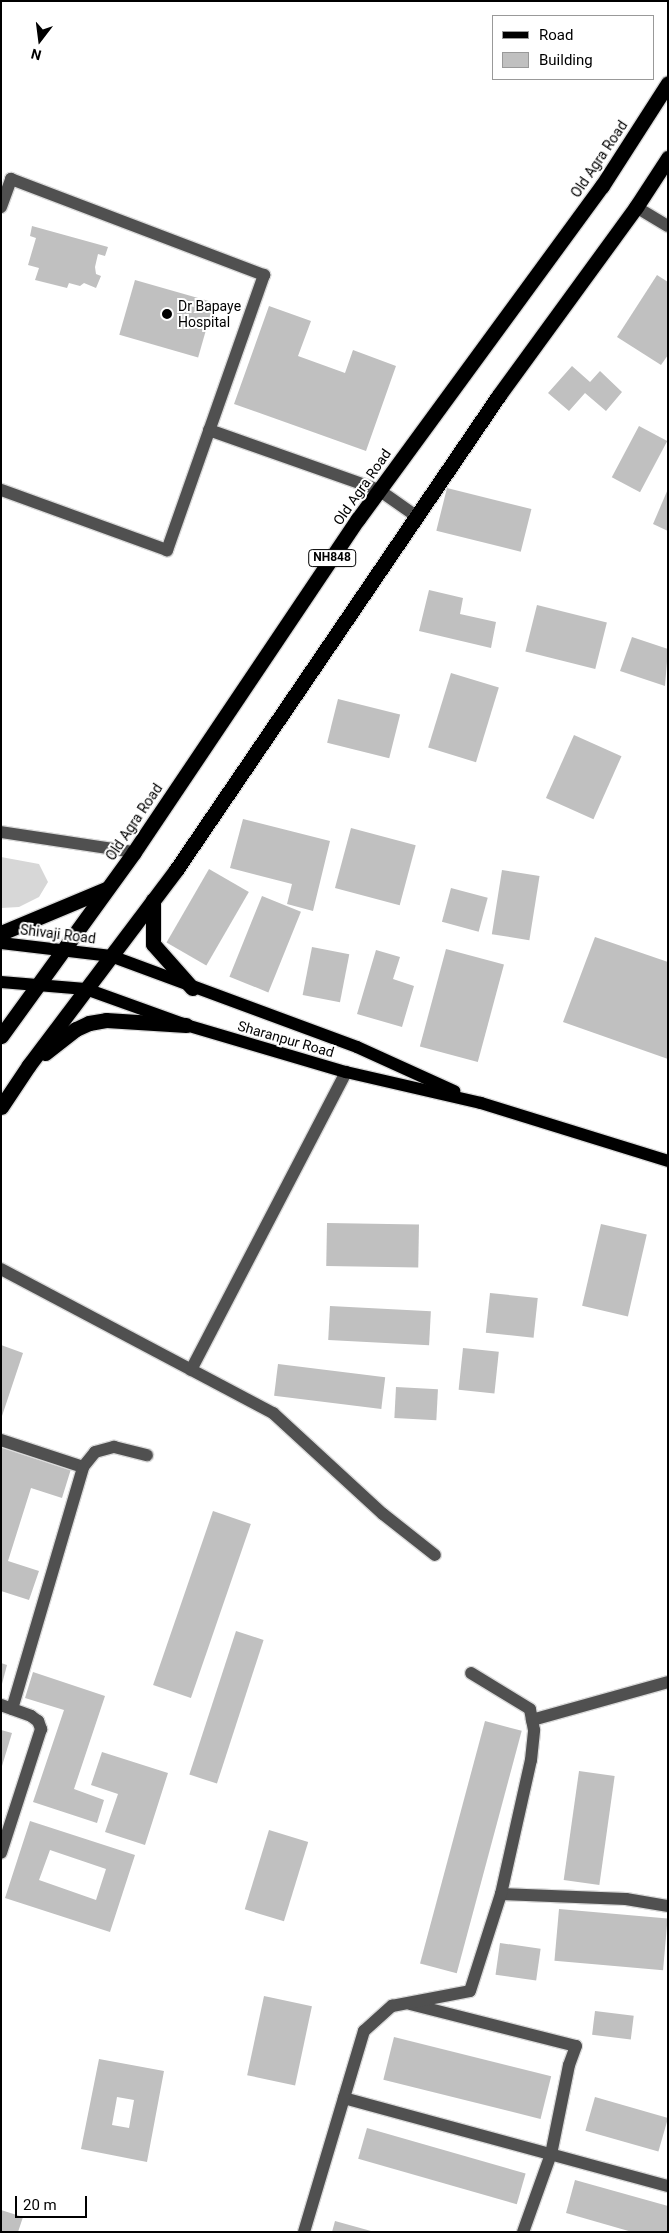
<!DOCTYPE html>
<html>
<head>
<meta charset="utf-8">
<style>
  body { margin:0 }
  #map { position:relative; width:669px; height:2233px; overflow:hidden; background:#fff; font-family:Roboto,sans-serif }
  div>[style] { position:absolute }
  .green>* { inset:0; background:#d7d7d7 }
  .building>* { inset:0; background:#c0c0c0; transform-origin:0 0 }
  .roads { filter:drop-shadow(1px 0 #dbdbdb) drop-shadow(-1px 0 #dbdbdb) drop-shadow(0 1px #dbdbdb) drop-shadow(0 -1px #dbdbdb) }
  .minor>* { height:12px; margin:-6px; padding:0 6px; transform-origin:6px; border-radius:6px; background:#505050 }
  .major>* { height:12px; margin:-6px; padding:0 6px; transform-origin:6px; border-radius:6px; background:#000 }
  .highway>* { height:15px; margin:-7.5px; padding:0 7.5px; transform-origin:7.5px; border-radius:7.5px; background:#000 }
  .dots>* { width:14px; height:14px; translate:-50% -50%; box-sizing:border-box; border:2px solid #fff; border-radius:50% }
  span { translate:-50% -50%; white-space:nowrap; text-align:center; line-height:1.15; -webkit-text-stroke:4px #fff; paint-order:stroke }
  .shield-label span { padding:1px 4px; background:#fff; border:1px solid; border-radius:4px; -webkit-text-stroke-width:0 }
  .shield-label { font-size:12px; color:#000; font-weight:700 }
  .street-label { font-size:14px; color:#000 }
  .poi-label { font-size:14px; color:#000 }
  .left { translate:0 -50%; text-align:left }
  .frame { position:absolute; inset:0; border:2px solid #000; pointer-events:none }
  .legend { position:absolute; left:492px; top:15px; width:162px; height:65px; box-sizing:border-box; background:#fff; border:1px solid #999; margin:0; padding:6px 9px; list-style:none; font-size:15px; color:#000 }
  .legend li { display:flex; align-items:center; gap:10px; height:25px }
  .legend b { width:25px; border:1px solid #999 }
  .north { position:absolute; left:15px; top:15px; width:50px; height:50px; -webkit-text-stroke:4px #fff; paint-order:stroke; rotate:195deg; font-size:14px; font-weight:700; line-height:20px; text-align:center; color:#000 }
  .north::after { content:''; display:block; margin:auto; width:18px; height:22px; background:#000; clip-path:polygon(50% 0,100% 100%,50% 72%,0 100%) }
  .scale { position:absolute; left:15px; top:2196px; width:72px; height:22px; box-sizing:border-box; border:2px solid #000; border-top:0; padding-left:6px; font-size:15px; line-height:18px; white-space:nowrap; color:#000; -webkit-text-stroke:4px #fff; paint-order:stroke }
</style>
</head>
<body>
<div id="map">
  <div class="green">
    <div style="clip-path:polygon(1px 857px,39px 864px,48px 882px,39px 897px,19px 907px,1px 908px)"></div>
  </div>
  <div class="building">
    <div style="clip-path:polygon(32px 226px,108px 247px,105px 256px,98px 254px,95px 267px,96px 274px,101px 276px,96px 288px,84px 283px,80px 286px,69px 283px,67px 288px,35px 280px,39px 268px,28px 265px,36px 238px,30px 236px)"></div>
    <div style="clip-path:polygon(657px 275px,668px 282px,668px 355px,661px 365px,617px 337px)"></div>
    <div style="left:135px;top:280px;width:82px;height:57px;rotate:16deg"></div>
    <div style="clip-path:polygon(269px 306px,311px 321px,298px 356px,345px 373px,353px 350px,396px 366px,366px 451px,234px 404px)"></div>
    <div style="clip-path:polygon(572px 366px,590px 382px,600px 371px,622px 392px,606px 411px,585px 393px,569px 411px,548px 393px)"></div>
    <div style="left:639px;top:426px;width:32px;height:58px;rotate:28deg"></div>
    <div style="left:447px;top:488px;width:87px;height:44px;rotate:14deg"></div>
    <div style="clip-path:polygon(668px 489px,668px 531px,653px 524px)"></div>
    <div style="clip-path:polygon(429px 590px,463px 598px,460px 614px,496px 622px,491px 648px,419px 631px)"></div>
    <div style="left:537px;top:605px;width:72px;height:48px;rotate:14deg"></div>
    <div style="clip-path:polygon(632px 637px,668px 649px,665px 686px,620px 671px)"></div>
    <div style="left:451px;top:673px;width:50px;height:78px;rotate:17deg"></div>
    <div style="left:338px;top:699px;width:64px;height:45px;rotate:14deg"></div>
    <div style="left:574px;top:735px;width:52px;height:69px;rotate:24deg"></div>
    <div style="clip-path:polygon(243px 819px,330px 841px,313px 911px,287px 904px,292px 884px,230px 868px)"></div>
    <div style="left:351px;top:828px;width:67px;height:62px;rotate:15deg"></div>
    <div style="left:209px;top:869px;width:46px;height:85px;rotate:30deg"></div>
    <div style="left:502px;top:870px;width:38px;height:65px;rotate:9deg"></div>
    <div style="left:451px;top:888px;width:38px;height:35px;rotate:15deg"></div>
    <div style="left:262px;top:896px;width:42px;height:87px;rotate:22deg"></div>
    <div style="clip-path:polygon(595px 937px,668px 962px,668px 1059px,563px 1022px)"></div>
    <div style="left:312px;top:947px;width:38px;height:49px;rotate:11deg"></div>
    <div style="left:446px;top:949px;width:60px;height:101px;rotate:15deg"></div>
    <div style="clip-path:polygon(376px 950px,400px 957px,393px 979px,414px 986px,402px 1027px,357px 1014px)"></div>
    <div style="left:327px;top:1223px;width:92px;height:43px;rotate:1deg"></div>
    <div style="left:601px;top:1224px;width:47px;height:84px;rotate:13deg"></div>
    <div style="left:490px;top:1293px;width:48px;height:40px;rotate:6deg"></div>
    <div style="left:330px;top:1306px;width:101px;height:34px;rotate:3deg"></div>
    <div style="clip-path:polygon(1px 1345px,23px 1353px,2px 1416px,1px 1416px)"></div>
    <div style="left:463px;top:1348px;width:36px;height:42px;rotate:6deg"></div>
    <div style="left:278px;top:1364px;width:108px;height:32px;rotate:7deg"></div>
    <div style="left:396px;top:1387px;width:42px;height:31px;rotate:3deg"></div>
    <div style="clip-path:polygon(1px 1447px,71px 1469px,62px 1498px,31px 1488px,8px 1561px,39px 1571px,29px 1600px,1px 1591px)"></div>
    <div style="left:213px;top:1511px;width:40px;height:184px;rotate:19deg"></div>
    <div style="left:236px;top:1631px;width:29px;height:151px;rotate:18deg"></div>
    <div style="clip-path:polygon(1px 1663px,7px 1665px,2px 1684px,1px 1684px)"></div>
    <div style="clip-path:polygon(33px 1672px,105px 1696px,74px 1789px,104px 1800px,97px 1823px,33px 1802px,64px 1710px,25px 1698px)"></div>
    <div style="left:485px;top:1721px;width:38px;height:251px;rotate:15deg"></div>
    <div style="clip-path:polygon(1px 1730px,12px 1733px,2px 1766px,1px 1766px)"></div>
    <div style="clip-path:polygon(102px 1752px,168px 1773px,145px 1845px,105px 1832px,118px 1794px,91px 1785px)"></div>
    <div style="left:579px;top:1771px;width:36px;height:110px;rotate:8deg"></div>
    <div style="clip-path:polygon(evenodd,30px 1821px,135px 1855px,110px 1932px,5px 1898px,30px 1821px,50px 1850px,106px 1869px,96px 1900px,39px 1880px,50px 1850px)"></div>
    <div style="left:269px;top:1830px;width:41px;height:83px;rotate:17deg"></div>
    <div style="left:559px;top:1909px;width:109px;height:52px;rotate:5deg"></div>
    <div style="left:500px;top:1943px;width:41px;height:32px;rotate:8deg"></div>
    <div style="left:264px;top:1996px;width:49px;height:81px;rotate:12deg"></div>
    <div style="left:595px;top:2011px;width:39px;height:24px;rotate:7deg"></div>
    <div style="left:394px;top:2037px;width:162px;height:44px;rotate:14deg"></div>
    <div style="clip-path:polygon(evenodd,99px 2059px,164px 2071px,147px 2162px,81px 2149px,99px 2059px,117px 2097px,134px 2100px,129px 2128px,112px 2125px,117px 2097px)"></div>
    <div style="left:595px;top:2097px;width:76px;height:35px;rotate:16deg"></div>
    <div style="left:367px;top:2128px;width:165px;height:32px;rotate:16deg"></div>
    <div style="clip-path:polygon(575px 2180px,668px 2206px,668px 2232px,632px 2232px,566px 2213px)"></div>
    <div style="clip-path:polygon(1px 2210px,23px 2217px,18px 2232px,1px 2232px)"></div>
    <div style="clip-path:polygon(335px 2221px,371px 2231px,371px 2232px,332px 2232px)"></div>
  </div>
  <div class="roads">
    <div class="minor">
      <div style="left:1px;top:207px;width:30px;rotate:-70deg"></div>
      <div style="left:11px;top:179px;width:271px;rotate:20.8deg"></div>
      <div style="left:264px;top:275px;width:292px;rotate:109.4deg"></div>
      <div style="left:167px;top:550px;width:177px;rotate:-160.1deg"></div>
      <div style="left:636px;top:207px;width:37px;rotate:31deg"></div>
      <div style="left:209px;top:430px;width:180px;rotate:19.4deg"></div>
      <div style="left:379px;top:490px;width:45px;rotate:35.1deg"></div>
      <div style="left:1px;top:832px;width:134px;rotate:8.6deg"></div>
      <div style="left:1px;top:1269px;width:308px;rotate:27.9deg"></div>
      <div style="left:273px;top:1413px;width:149px;rotate:42.6deg"></div>
      <div style="left:383px;top:1514px;width:66px;rotate:38.3deg"></div>
      <div style="left:191px;top:1370px;width:336px;rotate:-62.5deg"></div>
      <div style="left:1px;top:1440px;width:86px;rotate:18.2deg"></div>
      <div style="left:1px;top:1705px;width:32px;rotate:20deg"></div>
      <div style="left:31px;top:1716px;width:9px;rotate:36deg"></div>
      <div style="left:38px;top:1721px;width:9px;rotate:69deg"></div>
      <div style="left:41px;top:1729px;width:130px;rotate:107.9deg"></div>
      <div style="left:12px;top:1709px;width:252px;rotate:-73.6deg"></div>
      <div style="left:83px;top:1467px;width:19px;rotate:-51deg"></div>
      <div style="left:95px;top:1452px;width:20px;rotate:-15deg"></div>
      <div style="left:114px;top:1447px;width:34px;rotate:14deg"></div>
      <div style="left:532px;top:1720px;width:141px;rotate:-15.6deg"></div>
      <div style="left:501px;top:1894px;width:125px;rotate:2.3deg"></div>
      <div style="left:626px;top:1899px;width:43px;rotate:9.5deg"></div>
      <div style="left:410px;top:2004px;width:171px;rotate:14.2deg"></div>
      <div style="left:576px;top:2046px;width:20px;rotate:110deg"></div>
      <div style="left:569px;top:2065px;width:91px;rotate:101.4deg"></div>
      <div style="left:551px;top:2154px;width:83px;rotate:109.7deg"></div>
      <div style="left:344px;top:2098px;width:336px;rotate:15.2deg"></div>
      <div style="left:304px;top:2232px;width:210px;rotate:-73.4deg"></div>
      <div style="left:364px;top:2031px;width:38px;rotate:-42deg"></div>
      <div style="left:392px;top:2006px;width:79px;rotate:-10.9deg"></div>
      <div style="left:470px;top:1991px;width:102px;rotate:-72.3deg"></div>
      <div style="left:501px;top:1894px;width:137px;rotate:-77.4deg"></div>
      <div style="left:531px;top:1760px;width:30px;rotate:-84deg"></div>
      <div style="left:534px;top:1730px;width:21px;rotate:-101deg"></div>
      <div style="left:530px;top:1709px;width:69px;rotate:-148.6deg"></div>
    </div>
    <div class="major">
      <div style="left:1px;top:943px;width:111px;rotate:6.7deg"></div>
      <div style="left:111px;top:956px;width:262px;rotate:20.3deg"></div>
      <div style="left:357px;top:1047px;width:107px;rotate:24.4deg"></div>
      <div style="left:1px;top:982px;width:85px;rotate:4.7deg"></div>
      <div style="left:86px;top:989px;width:106px;rotate:19.8deg"></div>
      <div style="left:186px;top:1025px;width:167px;rotate:16.4deg"></div>
      <div style="left:346px;top:1072px;width:139px;rotate:12.9deg"></div>
      <div style="left:481px;top:1103px;width:196px;rotate:17.2deg"></div>
    </div>
    <div class="highway">
      <div style="left:153px;top:900px;width:44px;rotate:90deg"></div>
      <div style="left:153px;top:944px;width:59px;rotate:48.4deg"></div>
      <div style="left:1px;top:933px;width:114px;rotate:-22.7deg"></div>
      <div style="left:1px;top:1036px;width:227px;rotate:-54.1deg"></div>
      <div style="left:134px;top:852px;width:401px;rotate:-56.1deg"></div>
      <div style="left:358px;top:519px;width:413px;rotate:-53.8deg"></div>
      <div style="left:602px;top:186px;width:122px;rotate:-57.3deg"></div>
      <div style="left:45px;top:1053px;width:39px;rotate:-38deg"></div>
      <div style="left:76px;top:1029px;width:14px;rotate:-25deg"></div>
      <div style="left:89px;top:1023px;width:17px;rotate:-10deg"></div>
      <div style="left:106px;top:1020px;width:80px;rotate:3.6deg"></div>
      <div style="left:1px;top:1107px;width:50px;rotate:-56.3deg"></div>
      <div style="left:29px;top:1065px;width:244px;rotate:-53deg"></div>
      <div style="left:176px;top:870px;width:574px;rotate:-55.78deg"></div>
      <div style="left:499px;top:395px;width:233px;rotate:-53.9deg"></div>
      <div style="left:636px;top:207px;width:59px;rotate:-56.9deg"></div>
    </div>
  </div>
  <div class="dots">
    <div style="left:167px;top:314px;background:#000"></div>
  </div>
  <div class="shield-label">
    <span style="left:332px;top:558px">NH848</span>
  </div>
  <div class="street-label">
    <span style="left:599px;top:159px;rotate:-56deg">Old Agra Road</span>
    <span style="left:362px;top:487px;rotate:-55deg">Old Agra Road</span>
    <span style="left:134px;top:822px;rotate:-56deg">Old Agra Road</span>
    <span style="left:58px;top:934px;rotate:7deg">Shivaji Road</span>
    <span style="left:286px;top:1039px;rotate:16deg">Sharanpur Road</span>
  </div>
  <div class="poi-label">
    <span class="left" style="left:178px;top:314px">Dr Bapaye<br>Hospital</span>
  </div>
  <div class="frame"></div>
  <ul class="legend">
  <li><b style="height:6px;background:#000"></b>Road</li>
  <li><b style="height:14px;background:#c0c0c0"></b>Building</li>
  </ul>
  <div class="north">N</div>
  <div class="scale">20 m</div>
</div>
</body>
</html>
